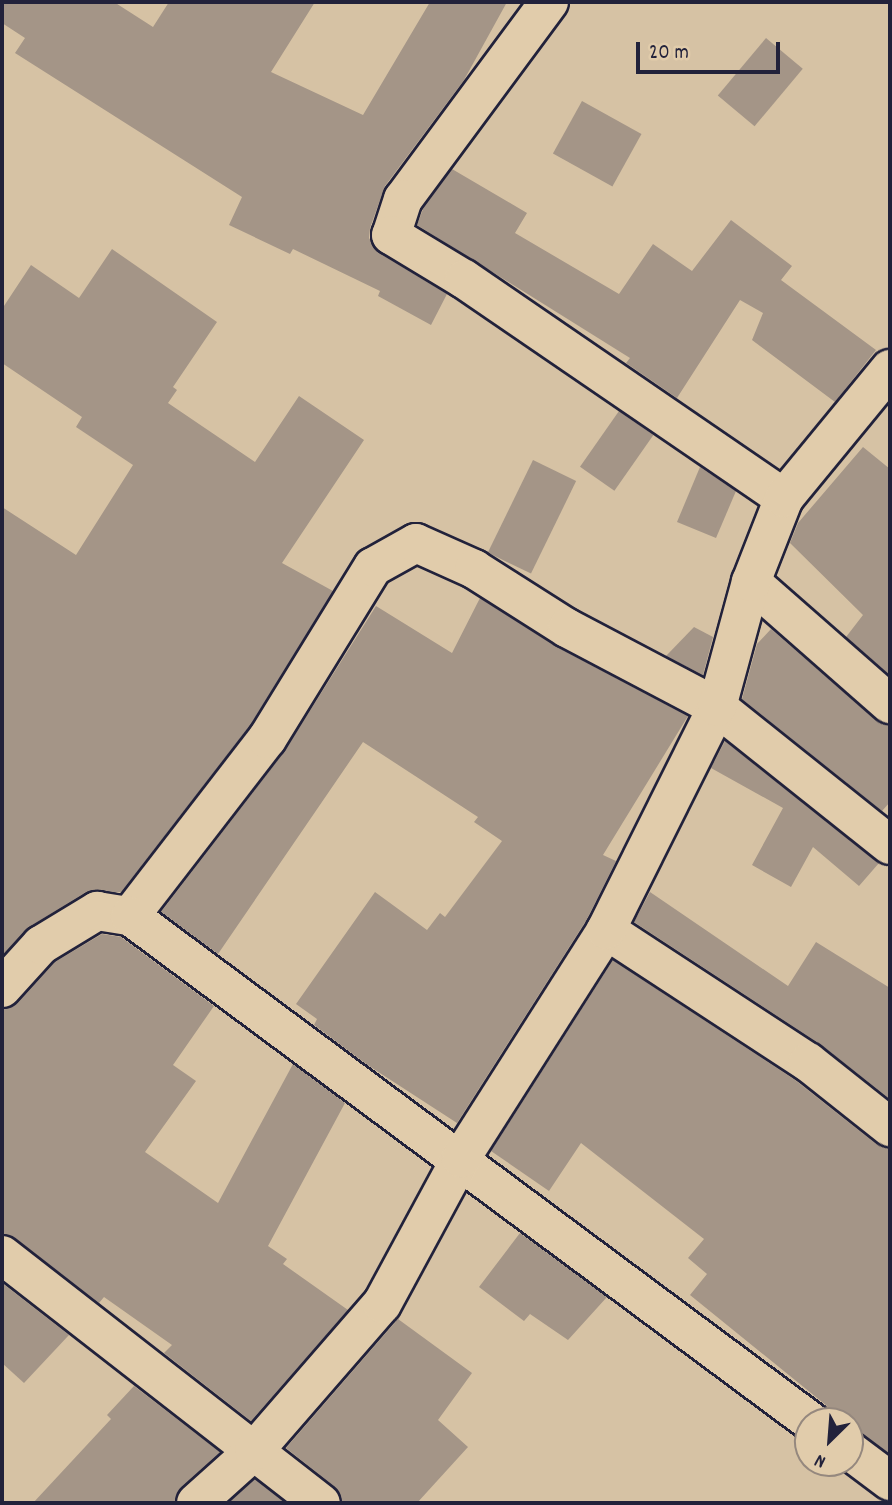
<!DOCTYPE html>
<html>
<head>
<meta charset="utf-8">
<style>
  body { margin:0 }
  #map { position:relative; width:892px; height:1505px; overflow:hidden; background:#d6c2a4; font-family:Dekko,sans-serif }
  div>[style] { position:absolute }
  .building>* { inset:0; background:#a49587; transform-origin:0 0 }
  .roads { filter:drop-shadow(2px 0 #22223b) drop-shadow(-2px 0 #22223b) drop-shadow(0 2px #22223b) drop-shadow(0 -2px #22223b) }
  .minor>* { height:38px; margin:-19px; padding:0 19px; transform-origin:19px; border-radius:19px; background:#e1ccab }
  span { translate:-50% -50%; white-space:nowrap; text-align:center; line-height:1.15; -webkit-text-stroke:6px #e1ccab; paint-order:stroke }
  .frame { position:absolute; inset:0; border:4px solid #22223b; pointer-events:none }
  .north { position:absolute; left:794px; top:1407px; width:70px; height:70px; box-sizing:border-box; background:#e1ccab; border:2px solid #95887e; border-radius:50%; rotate:205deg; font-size:19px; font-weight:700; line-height:28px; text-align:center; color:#22223b }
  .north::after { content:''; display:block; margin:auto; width:24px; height:32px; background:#22223b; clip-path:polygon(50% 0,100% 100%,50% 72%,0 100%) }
  .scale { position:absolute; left:636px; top:42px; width:144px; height:32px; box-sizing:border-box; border:4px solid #22223b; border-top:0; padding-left:9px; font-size:21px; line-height:24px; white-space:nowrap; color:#22223b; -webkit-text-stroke:5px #e1ccab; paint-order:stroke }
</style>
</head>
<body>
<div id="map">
  <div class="building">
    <div style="clip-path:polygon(2px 2px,114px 2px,153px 27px,169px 2px,315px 2px,271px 72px,363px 115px,430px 2px,507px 2px,464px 80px,385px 186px,370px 228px,369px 238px,379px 253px,447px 294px,431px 325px,378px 296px,380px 291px,293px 249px,290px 254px,229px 225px,242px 197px,15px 53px,25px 38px,2px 23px)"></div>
    <div style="left:766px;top:38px;width:48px;height:75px;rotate:40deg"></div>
    <div style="left:582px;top:101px;width:68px;height:60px;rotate:29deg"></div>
    <div style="clip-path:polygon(452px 169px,527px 213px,515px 233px,619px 294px,653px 244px,692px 271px,731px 220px,792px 266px,781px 280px,876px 350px,835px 402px,752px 340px,763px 313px,740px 300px,677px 398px,626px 363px,630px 358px,417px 225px,423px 209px)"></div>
    <div style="clip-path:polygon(112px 249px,217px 322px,173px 387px,177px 390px,168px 403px,255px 462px,299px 396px,364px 440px,282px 563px,333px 591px,249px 727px,121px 892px,86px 892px,29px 927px,2px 956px,2px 507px,76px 555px,133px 465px,76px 427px,82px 417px,2px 363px,2px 309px,31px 265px,79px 298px)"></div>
    <div style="left:619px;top:411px;width:42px;height:68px;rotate:35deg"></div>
    <div style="clip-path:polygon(863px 447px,890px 469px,890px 675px,846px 637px,863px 615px,790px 543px,798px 523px)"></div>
    <div style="left:533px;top:460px;width:48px;height:103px;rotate:26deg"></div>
    <div style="clip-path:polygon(700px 467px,736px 491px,716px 538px,677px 522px)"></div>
    <div style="clip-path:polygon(480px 598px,557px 647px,688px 716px,603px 855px,616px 861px,587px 919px,457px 1123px,366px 1064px,314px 1025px,317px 1019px,296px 1004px,375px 892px,427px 930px,440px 913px,445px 917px,502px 841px,474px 822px,478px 817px,363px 742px,218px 954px,161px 912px,284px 752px,376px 606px,452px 653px)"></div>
    <div style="clip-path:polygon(694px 627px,713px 637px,703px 675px,666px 656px)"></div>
    <div style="clip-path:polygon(771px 629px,876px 720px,890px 725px,890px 802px,882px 811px,742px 699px,757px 644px)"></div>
    <div style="clip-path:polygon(725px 741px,879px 863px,859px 886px,813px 847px,791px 887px,752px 865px,783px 808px,711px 768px)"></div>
    <div style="clip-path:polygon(650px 892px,788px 986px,816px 942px,890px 988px,890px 1099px,820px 1044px,634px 922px)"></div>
    <div style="clip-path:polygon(102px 934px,121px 937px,214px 1006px,173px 1065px,196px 1081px,145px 1152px,218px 1203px,293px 1064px,345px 1103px,268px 1246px,287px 1259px,283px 1264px,348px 1310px,251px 1421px,164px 1353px,172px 1345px,104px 1297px,99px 1303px,15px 1238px,2px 1234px,2px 1009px,18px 1003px,55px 962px)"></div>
    <div style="clip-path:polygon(613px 960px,795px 1080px,876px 1144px,890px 1148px,890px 1454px,850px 1430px,850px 1421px,831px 1421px,827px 1406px,690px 1295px,707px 1274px,688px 1258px,704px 1239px,581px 1143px,549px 1191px,491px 1151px)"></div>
    <div style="clip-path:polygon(520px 1233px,607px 1297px,568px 1340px,530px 1314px,524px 1321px,479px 1287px)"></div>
    <div style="clip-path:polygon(2px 1283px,69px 1335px,24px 1383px,2px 1363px)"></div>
    <div style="clip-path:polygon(398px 1319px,472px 1373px,438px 1420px,468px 1447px,417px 1503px,342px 1503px,334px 1486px,286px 1448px)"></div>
    <div style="clip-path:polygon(134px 1386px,220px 1452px,181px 1487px,175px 1503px,33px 1503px,111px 1419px,107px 1415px)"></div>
    <div style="clip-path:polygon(255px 1479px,286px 1503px,228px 1503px)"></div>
  </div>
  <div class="roads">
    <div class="minor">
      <div style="left:549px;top:2px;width:245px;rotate:126.5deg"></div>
      <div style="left:403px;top:199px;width:38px;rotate:108deg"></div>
      <div style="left:391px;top:235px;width:85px;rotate:31.1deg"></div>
      <div style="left:464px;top:279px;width:388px;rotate:34.4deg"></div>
      <div style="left:751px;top:582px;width:185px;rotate:41.3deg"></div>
      <div style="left:130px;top:916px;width:224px;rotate:-52.3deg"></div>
      <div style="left:267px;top:739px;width:202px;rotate:-58.4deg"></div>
      <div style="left:373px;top:567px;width:49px;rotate:-29.2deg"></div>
      <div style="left:416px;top:543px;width:64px;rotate:24.1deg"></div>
      <div style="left:474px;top:569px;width:110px;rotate:32.4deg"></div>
      <div style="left:567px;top:628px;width:170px;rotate:27.8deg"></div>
      <div style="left:717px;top:707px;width:221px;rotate:38.6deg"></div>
      <div style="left:606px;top:930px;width:241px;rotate:33.2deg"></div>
      <div style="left:808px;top:1062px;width:105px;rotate:38.4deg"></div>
      <div style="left:2px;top:988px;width:58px;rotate:-47.8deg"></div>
      <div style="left:41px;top:945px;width:66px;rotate:-31.3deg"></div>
      <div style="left:97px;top:911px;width:33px;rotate:9deg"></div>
      <div style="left:130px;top:916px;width:847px;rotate:36.6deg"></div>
      <div style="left:2px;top:1255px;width:404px;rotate:37.9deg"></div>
      <div style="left:850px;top:1451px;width:50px;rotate:36.9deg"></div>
      <div style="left:196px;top:1503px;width:78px;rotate:-41.9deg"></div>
      <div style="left:254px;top:1451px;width:195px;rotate:-49deg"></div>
      <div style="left:382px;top:1304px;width:166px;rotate:-61.6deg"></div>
      <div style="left:461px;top:1158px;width:270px;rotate:-57.5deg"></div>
      <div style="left:606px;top:930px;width:249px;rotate:-63.5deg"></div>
      <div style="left:717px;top:707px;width:130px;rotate:-74.8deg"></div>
      <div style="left:751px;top:582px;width:90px;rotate:-68.6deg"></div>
      <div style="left:784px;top:498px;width:167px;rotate:-50.6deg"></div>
    </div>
  </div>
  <div class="frame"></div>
  <div class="north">N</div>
  <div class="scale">20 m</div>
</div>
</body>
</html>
